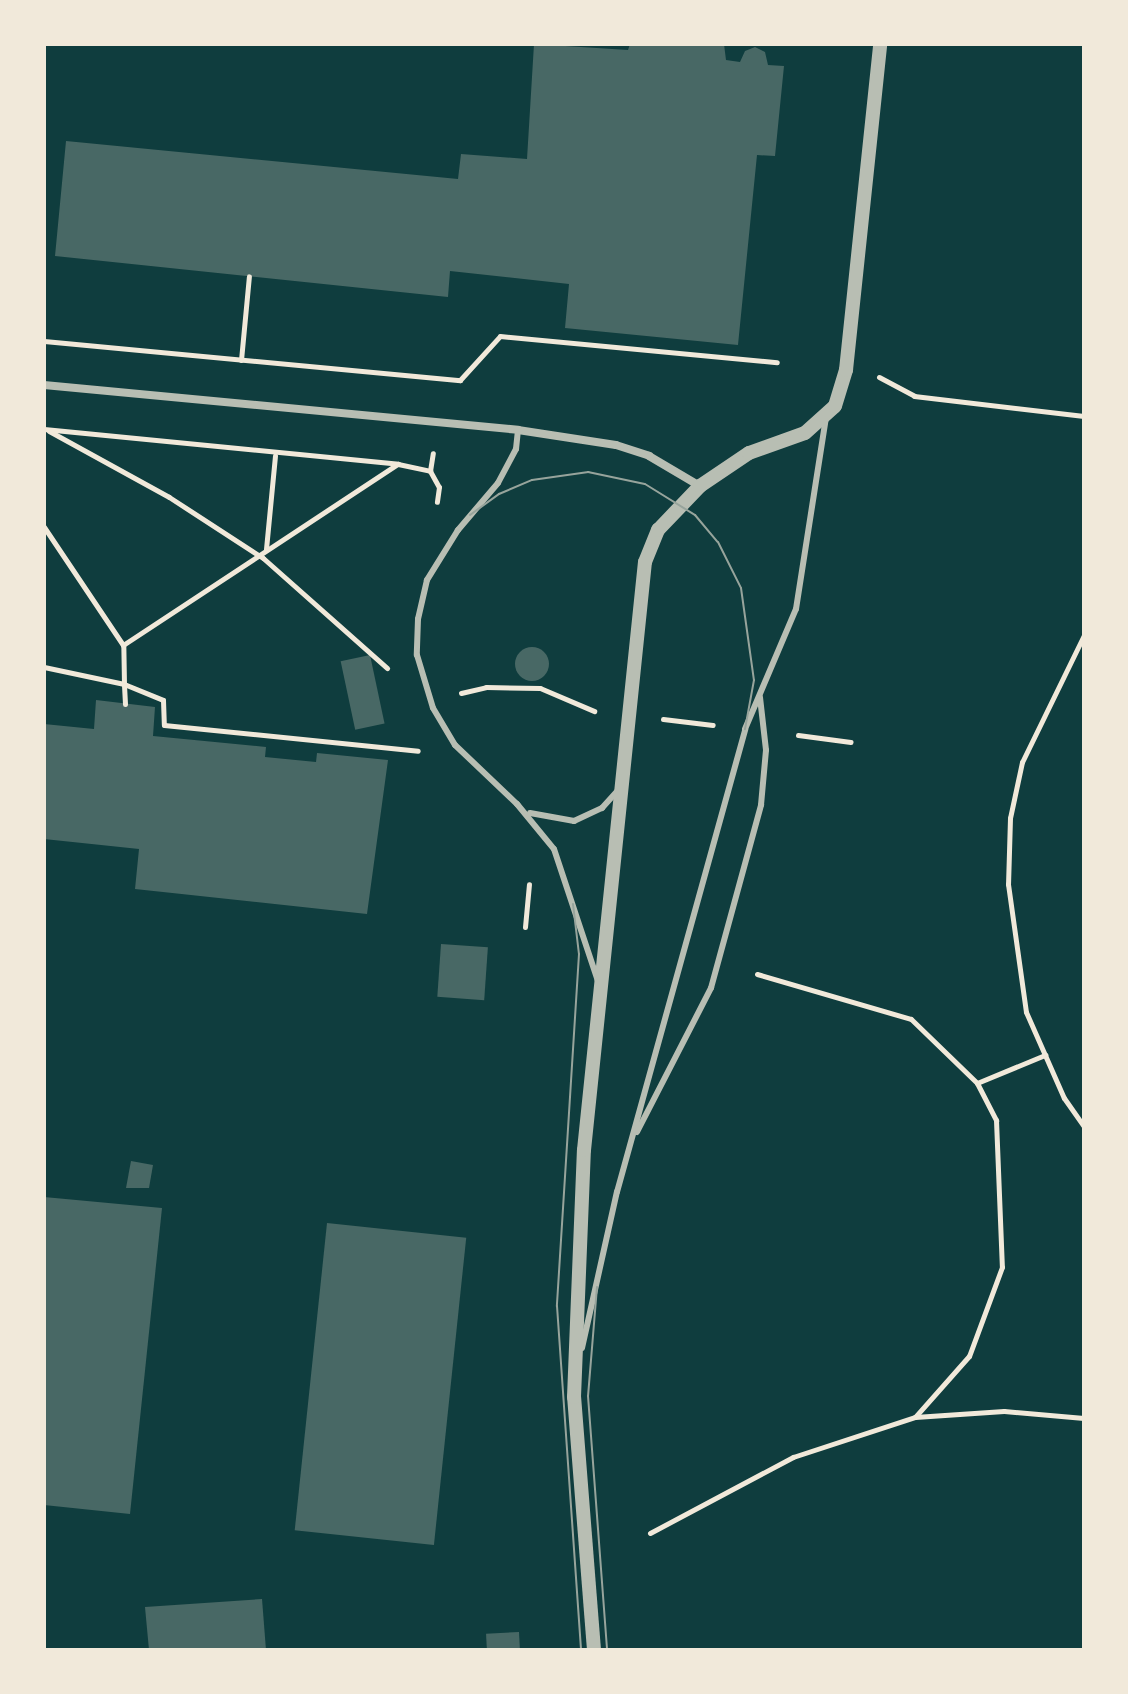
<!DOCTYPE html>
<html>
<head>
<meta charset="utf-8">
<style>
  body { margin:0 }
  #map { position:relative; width:1128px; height:1694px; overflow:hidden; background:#0f3d3e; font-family:"Roboto Serif",serif }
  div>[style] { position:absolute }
  .building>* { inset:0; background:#486865; transform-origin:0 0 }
  .round { border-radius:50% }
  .path>* { height:5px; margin:-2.5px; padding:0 2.5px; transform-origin:2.5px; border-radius:2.5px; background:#f1e9da }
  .service>* { height:6px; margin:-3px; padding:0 3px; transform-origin:3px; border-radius:3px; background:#b8beb3 }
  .minor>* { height:8px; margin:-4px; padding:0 4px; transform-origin:4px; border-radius:4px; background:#b8beb3 }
  .tertiary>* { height:14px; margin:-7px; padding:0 7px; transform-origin:7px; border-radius:7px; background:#b8beb3 }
  .tram>* { height:2px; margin:-1px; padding:0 1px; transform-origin:1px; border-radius:1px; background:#97a49c }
  span { translate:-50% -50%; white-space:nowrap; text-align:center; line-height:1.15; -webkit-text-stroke:6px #f1e9da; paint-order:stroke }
  .frame { position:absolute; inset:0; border:46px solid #f1e9da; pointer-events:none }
</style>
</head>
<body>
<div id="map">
  <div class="building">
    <div style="clip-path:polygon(534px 44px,628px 50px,630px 44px,724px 44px,726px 60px,740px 62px,745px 51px,755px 47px,765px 52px,768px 65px,784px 66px,775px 156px,757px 155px,738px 345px,565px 328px,569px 284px,450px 271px,448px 297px,55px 256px,66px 141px,458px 179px,461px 154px,527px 159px)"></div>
    <div class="round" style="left:515px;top:647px;width:34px;height:34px"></div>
    <div style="left:370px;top:655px;width:70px;height:30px;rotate:78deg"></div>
    <div style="clip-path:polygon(96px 700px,155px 707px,153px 736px,266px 747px,265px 757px,316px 762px,317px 753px,388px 760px,367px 914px,135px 889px,139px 849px,44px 839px,44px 724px,94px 729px)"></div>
    <div style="left:441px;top:944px;width:47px;height:53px;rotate:4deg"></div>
    <div style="clip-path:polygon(131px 1161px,153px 1165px,149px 1188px,126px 1188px)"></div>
    <div style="clip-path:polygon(44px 1197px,162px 1208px,130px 1514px,44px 1505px)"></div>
    <div style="left:327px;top:1223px;width:140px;height:309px;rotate:6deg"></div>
    <div style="clip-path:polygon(262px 1599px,266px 1650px,149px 1650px,145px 1607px)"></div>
    <div style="left:519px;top:1632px;width:18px;height:33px;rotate:87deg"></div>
  </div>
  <div class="path">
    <div style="left:44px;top:341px;width:418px;rotate:5.4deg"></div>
    <div style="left:460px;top:380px;width:59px;rotate:-47.7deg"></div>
    <div style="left:500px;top:336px;width:278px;rotate:5.4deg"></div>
    <div style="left:241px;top:360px;width:84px;rotate:-84.6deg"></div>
    <div style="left:879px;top:377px;width:40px;rotate:28deg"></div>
    <div style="left:914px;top:396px;width:171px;rotate:6.7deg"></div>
    <div style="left:44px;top:429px;width:356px;rotate:5.6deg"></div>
    <div style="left:398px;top:464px;width:33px;rotate:12deg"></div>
    <div style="left:430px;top:471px;width:18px;rotate:61deg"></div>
    <div style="left:439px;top:487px;width:15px;rotate:98deg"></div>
    <div style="left:49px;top:431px;width:137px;rotate:28.8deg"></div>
    <div style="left:169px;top:497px;width:112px;rotate:33deg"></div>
    <div style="left:263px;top:558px;width:166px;rotate:41.6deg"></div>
    <div style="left:430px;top:471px;width:18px;rotate:-81deg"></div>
    <div style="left:44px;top:527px;width:142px;rotate:56.2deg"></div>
    <div style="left:123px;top:645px;width:329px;rotate:-33.4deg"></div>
    <div style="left:266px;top:549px;width:94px;rotate:-84.5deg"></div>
    <div style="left:1084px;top:635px;width:141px;rotate:116deg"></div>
    <div style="left:1022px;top:762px;width:57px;rotate:102.1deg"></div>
    <div style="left:1010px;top:818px;width:66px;rotate:91.7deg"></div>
    <div style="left:1008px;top:884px;width:129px;rotate:82deg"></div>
    <div style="left:1026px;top:1012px;width:94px;rotate:66.2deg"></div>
    <div style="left:1064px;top:1098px;width:35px;rotate:55deg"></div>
    <div style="left:44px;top:667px;width:82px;rotate:12deg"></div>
    <div style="left:124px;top:684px;width:39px;rotate:-91deg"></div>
    <div style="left:461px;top:693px;width:26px;rotate:-13deg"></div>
    <div style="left:486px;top:687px;width:54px;rotate:1.1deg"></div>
    <div style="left:540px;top:688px;width:59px;rotate:23.1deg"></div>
    <div style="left:125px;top:704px;width:20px;rotate:-93deg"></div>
    <div style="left:124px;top:684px;width:42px;rotate:22.3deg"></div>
    <div style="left:163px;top:700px;width:25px;rotate:88deg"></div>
    <div style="left:164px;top:725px;width:255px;rotate:5.8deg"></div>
    <div style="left:663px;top:719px;width:50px;rotate:6.8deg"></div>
    <div style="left:798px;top:735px;width:53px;rotate:7.5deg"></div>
    <div style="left:525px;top:927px;width:43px;rotate:-84.7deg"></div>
    <div style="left:757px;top:974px;width:160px;rotate:16.3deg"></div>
    <div style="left:911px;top:1019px;width:92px;rotate:44.1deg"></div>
    <div style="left:977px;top:1083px;width:42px;rotate:62.8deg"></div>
    <div style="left:996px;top:1120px;width:147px;rotate:87.7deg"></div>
    <div style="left:1002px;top:1267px;width:95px;rotate:110.3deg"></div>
    <div style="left:969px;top:1356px;width:81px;rotate:131.5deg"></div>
    <div style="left:977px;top:1083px;width:74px;rotate:-22.4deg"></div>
    <div style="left:650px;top:1533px;width:162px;rotate:-28deg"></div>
    <div style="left:793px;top:1457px;width:128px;rotate:-18.2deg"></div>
    <div style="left:915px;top:1417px;width:89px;rotate:-3.9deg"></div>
    <div style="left:1004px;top:1411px;width:80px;rotate:5deg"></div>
  </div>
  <div class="service">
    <div style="left:518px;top:430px;width:19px;rotate:96deg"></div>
    <div style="left:516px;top:449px;width:38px;rotate:118deg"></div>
    <div style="left:498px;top:483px;width:62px;rotate:130.4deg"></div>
    <div style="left:458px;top:530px;width:59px;rotate:121.8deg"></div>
    <div style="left:427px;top:580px;width:40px;rotate:103deg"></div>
    <div style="left:418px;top:619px;width:36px;rotate:92deg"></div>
    <div style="left:417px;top:655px;width:55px;rotate:73.2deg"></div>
    <div style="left:433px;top:708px;width:43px;rotate:59.3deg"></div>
    <div style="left:455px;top:745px;width:86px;rotate:43.6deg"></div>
    <div style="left:517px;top:804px;width:58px;rotate:50.6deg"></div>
    <div style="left:554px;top:849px;width:139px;rotate:71.6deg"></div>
    <div style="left:530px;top:813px;width:45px;rotate:10.3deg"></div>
    <div style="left:574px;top:821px;width:31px;rotate:-25deg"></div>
    <div style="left:602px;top:808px;width:24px;rotate:-48deg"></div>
    <div style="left:637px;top:1132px;width:162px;rotate:-62.8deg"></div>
    <div style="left:711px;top:988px;width:190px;rotate:-74.7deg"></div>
    <div style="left:761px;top:805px;width:55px;rotate:-84.8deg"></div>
    <div style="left:766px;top:750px;width:53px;rotate:-96.5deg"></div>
    <div style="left:582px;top:1348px;width:160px;rotate:-77.4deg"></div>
    <div style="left:617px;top:1192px;width:480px;rotate:-74.5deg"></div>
    <div style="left:745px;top:729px;width:130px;rotate:-67deg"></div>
    <div style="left:796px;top:609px;width:193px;rotate:-81.1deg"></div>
  </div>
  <div class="minor">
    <div style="left:44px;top:385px;width:476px;rotate:5.4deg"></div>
    <div style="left:518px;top:430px;width:99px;rotate:8.7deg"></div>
    <div style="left:616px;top:445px;width:35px;rotate:18deg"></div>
    <div style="left:649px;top:456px;width:59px;rotate:30.5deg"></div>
  </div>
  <div class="tertiary">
    <div style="left:594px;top:1650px;width:254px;rotate:-94.5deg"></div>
    <div style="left:574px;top:1397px;width:247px;rotate:-87.7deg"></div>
    <div style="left:584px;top:1150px;width:591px;rotate:-84.08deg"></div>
    <div style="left:645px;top:562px;width:35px;rotate:-68deg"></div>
    <div style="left:658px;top:530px;width:61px;rotate:-46.3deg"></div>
    <div style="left:700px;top:486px;width:59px;rotate:-34deg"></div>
    <div style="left:749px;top:453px;width:59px;rotate:-19.7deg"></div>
    <div style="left:805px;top:433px;width:40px;rotate:-42deg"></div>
    <div style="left:835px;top:406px;width:38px;rotate:-73deg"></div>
    <div style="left:846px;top:370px;width:328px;rotate:-84deg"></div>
  </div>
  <div class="tram">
    <div style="left:470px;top:515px;width:36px;rotate:-36deg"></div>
    <div style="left:499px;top:494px;width:36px;rotate:-23deg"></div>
    <div style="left:532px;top:480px;width:57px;rotate:-8.1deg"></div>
    <div style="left:588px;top:472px;width:58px;rotate:11.9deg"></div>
    <div style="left:645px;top:484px;width:59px;rotate:31.8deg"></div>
    <div style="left:695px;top:515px;width:35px;rotate:50deg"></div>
    <div style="left:718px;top:542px;width:51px;rotate:63.4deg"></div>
    <div style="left:741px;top:588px;width:93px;rotate:82deg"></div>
    <div style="left:754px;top:680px;width:50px;rotate:100.4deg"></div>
    <div style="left:573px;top:904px;width:50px;rotate:83.2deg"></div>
    <div style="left:579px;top:954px;width:353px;rotate:93.6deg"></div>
    <div style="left:557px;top:1306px;width:345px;rotate:86deg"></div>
    <div style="left:597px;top:1287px;width:109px;rotate:94.7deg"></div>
    <div style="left:588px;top:1396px;width:255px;rotate:85.7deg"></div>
  </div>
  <div class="frame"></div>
</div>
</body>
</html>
